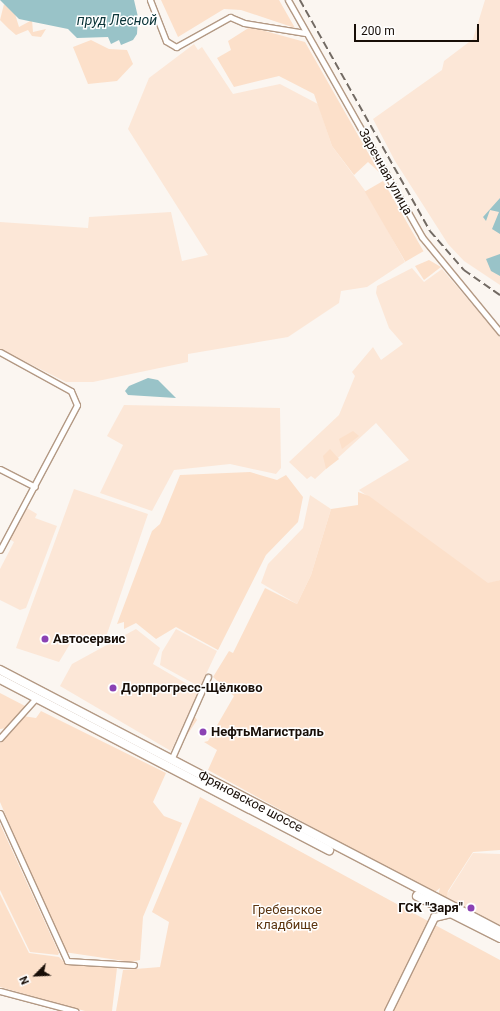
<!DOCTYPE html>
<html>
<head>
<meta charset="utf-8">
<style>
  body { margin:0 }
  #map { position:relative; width:500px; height:1011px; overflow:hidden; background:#fbf6f1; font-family:Roboto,sans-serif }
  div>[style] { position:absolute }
  .built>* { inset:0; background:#fce7d7 }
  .green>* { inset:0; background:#fce0ca; transform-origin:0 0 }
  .water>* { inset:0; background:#99c3c8 }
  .roads { filter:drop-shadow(1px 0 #b39984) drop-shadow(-1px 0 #b39984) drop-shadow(0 1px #b39984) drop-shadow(0 -1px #b39984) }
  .street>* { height:5px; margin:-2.5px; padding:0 2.5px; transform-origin:2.5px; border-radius:2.5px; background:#fff }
  .secondary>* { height:7px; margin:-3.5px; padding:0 3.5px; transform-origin:3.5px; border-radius:3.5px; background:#fff }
  .primary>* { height:8px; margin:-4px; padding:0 4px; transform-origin:4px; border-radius:4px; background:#fff }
  .rail>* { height:1.5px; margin-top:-0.75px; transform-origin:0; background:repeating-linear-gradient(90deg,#726a63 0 8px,transparent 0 12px) }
  .dots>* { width:11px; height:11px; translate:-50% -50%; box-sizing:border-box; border:2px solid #fff; border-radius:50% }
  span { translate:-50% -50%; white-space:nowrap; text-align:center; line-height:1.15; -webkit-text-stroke:3px #fff; paint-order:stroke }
  .street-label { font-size:13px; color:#180e07 }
  .poi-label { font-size:13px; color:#180e07; font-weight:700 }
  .left { translate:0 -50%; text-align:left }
  .right { translate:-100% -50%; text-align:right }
  .park-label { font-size:13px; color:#5c3510 }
  .water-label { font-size:14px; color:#0a3438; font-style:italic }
  .north { position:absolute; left:16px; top:955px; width:40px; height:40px; -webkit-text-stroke:3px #fff; paint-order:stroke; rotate:246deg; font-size:11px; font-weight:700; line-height:16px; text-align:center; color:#180e07 }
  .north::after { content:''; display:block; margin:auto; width:14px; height:18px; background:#180e07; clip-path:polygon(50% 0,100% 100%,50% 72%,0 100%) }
  .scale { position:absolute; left:354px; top:24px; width:125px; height:18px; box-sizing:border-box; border:2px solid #180e07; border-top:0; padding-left:5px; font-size:12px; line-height:14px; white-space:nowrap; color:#180e07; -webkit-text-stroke:3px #fff; paint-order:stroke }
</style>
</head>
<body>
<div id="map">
  <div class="built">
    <div style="clip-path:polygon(485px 0,500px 0,500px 285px,464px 261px,448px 244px,395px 161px,373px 119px,442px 70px,444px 61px,473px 39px)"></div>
    <div style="clip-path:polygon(194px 44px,198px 50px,202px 47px,233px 94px,280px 84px,318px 104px,332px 146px,369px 196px,405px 262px,367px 287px,341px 291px,339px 303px,288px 337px,188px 354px,188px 362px,93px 382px,66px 382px,0 349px,0 222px,88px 228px,89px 217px,171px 212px,182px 261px,208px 255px,128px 129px,149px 78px)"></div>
    <div style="clip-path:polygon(412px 268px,424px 282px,442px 269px,500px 337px,500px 580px,488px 584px,359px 490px,409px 460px,376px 423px,315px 479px,311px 476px,307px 479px,289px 462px,339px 415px,355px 376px,352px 372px,373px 347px,381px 360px,403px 344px,389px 328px,376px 293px,377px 286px)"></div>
    <div style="clip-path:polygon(124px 405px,280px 408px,281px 468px,276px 474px,230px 464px,174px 470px,152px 511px,100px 493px,123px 445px,107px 436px)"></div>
    <div style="clip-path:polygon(74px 489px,148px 514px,107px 634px,92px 645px,73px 639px,59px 662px,16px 648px)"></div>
    <div style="clip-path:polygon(310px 495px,331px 509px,311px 575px,297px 604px,261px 583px,268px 564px,303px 528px)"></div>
    <div style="clip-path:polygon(27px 508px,37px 514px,35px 518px,57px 526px,26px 608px,20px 610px,0 600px,0 569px,14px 542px,8px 538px)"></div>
    <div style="clip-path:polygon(136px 629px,160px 648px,153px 664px,199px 691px,171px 751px,60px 686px,72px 664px)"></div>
    <div style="clip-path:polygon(176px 629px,217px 651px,200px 687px,160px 665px,162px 652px)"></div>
    <div style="clip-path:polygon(473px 853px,500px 854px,500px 926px,445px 897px)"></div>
  </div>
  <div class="green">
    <div style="clip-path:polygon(161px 0,279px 0,295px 28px,241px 10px,224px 9px,178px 37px)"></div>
    <div style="clip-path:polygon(4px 4px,15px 14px,19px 27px,32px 20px,33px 32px,46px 29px,41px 37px,32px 36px,28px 30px,16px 35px,9px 29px,0 20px)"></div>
    <div style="clip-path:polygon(250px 27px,305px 42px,379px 172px,368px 162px,354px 175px,332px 146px,314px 94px,279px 76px,234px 87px,217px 58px,231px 50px,228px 41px)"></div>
    <div style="clip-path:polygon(91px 40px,109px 49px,127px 50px,133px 64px,117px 81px,88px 84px,73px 47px)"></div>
    <div style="left:383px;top:181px;width:81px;height:21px;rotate:60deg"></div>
    <div style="clip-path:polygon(429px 260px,441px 267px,424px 280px,415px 266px)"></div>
    <div style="clip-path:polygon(353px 431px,359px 436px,342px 449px,339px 439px)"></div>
    <div style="clip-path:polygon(330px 449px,339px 459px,326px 469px,323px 456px)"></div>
    <div style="clip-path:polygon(250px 472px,277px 480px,286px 475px,303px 497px,298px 522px,266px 555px,218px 650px,176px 627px,156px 639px,136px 623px,124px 629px,124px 622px,117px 624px,152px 531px,160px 524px,180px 475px)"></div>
    <div style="clip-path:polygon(358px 492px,369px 496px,488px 583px,500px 580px,500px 850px,473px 852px,448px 891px,446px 900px,438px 895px,440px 888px,435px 892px,411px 881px,208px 770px,217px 750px,204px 742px,208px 741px,234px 696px,213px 677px,229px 651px,233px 653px,265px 588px,297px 604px,311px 575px,331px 509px,358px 505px)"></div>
    <div style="clip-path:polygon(0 693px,27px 707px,7px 728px,0 729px)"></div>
    <div style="clip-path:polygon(41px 711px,166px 773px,153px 802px,164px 816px,182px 823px,143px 917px,140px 960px,131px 962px,64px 952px,0 802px,0 743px,23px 716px,36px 718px)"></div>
    <div style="clip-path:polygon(195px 717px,197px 720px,183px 741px,192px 718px)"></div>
    <div style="clip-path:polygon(200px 797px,428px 921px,384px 1011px,116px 1011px,123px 970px,160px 967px,169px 922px,152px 912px)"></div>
    <div style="clip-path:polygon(0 824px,59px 953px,58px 955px,30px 952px,0 890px)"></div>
    <div style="clip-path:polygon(0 894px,29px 953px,59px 957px,65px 963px,117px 968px,112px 1011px,85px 1011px,0 987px)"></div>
    <div style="clip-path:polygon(435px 925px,500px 960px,500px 1011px,393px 1011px)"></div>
  </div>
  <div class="water">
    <div style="clip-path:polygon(0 0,134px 0,138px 17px,137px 34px,133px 40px,121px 45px,119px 40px,111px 44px,108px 37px,77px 38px,68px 29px,19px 19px)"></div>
    <div style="clip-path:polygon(500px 198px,500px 234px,492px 229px,499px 212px,490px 210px,486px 221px,483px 217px)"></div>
    <div style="clip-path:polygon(500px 254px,500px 276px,491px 271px,486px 259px)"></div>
    <div style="clip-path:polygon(148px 378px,158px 380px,176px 398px,128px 395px,125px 391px,129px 386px)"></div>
  </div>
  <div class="roads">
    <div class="street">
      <div style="left:150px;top:0;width:44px;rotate:68.7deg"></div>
      <div style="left:166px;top:41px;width:12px;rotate:31deg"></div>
      <div style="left:176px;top:47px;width:62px;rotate:-29.1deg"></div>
      <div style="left:230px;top:17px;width:15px;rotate:23deg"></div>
      <div style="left:244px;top:23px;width:62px;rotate:9.3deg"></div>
      <div style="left:288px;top:0;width:272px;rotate:60.5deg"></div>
      <div style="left:422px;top:237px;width:123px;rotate:50.6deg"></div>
      <div style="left:0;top:352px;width:81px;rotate:28.8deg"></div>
      <div style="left:71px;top:391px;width:15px;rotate:67deg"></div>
      <div style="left:77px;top:405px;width:164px;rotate:118deg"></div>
      <div style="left:0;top:469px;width:39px;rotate:27deg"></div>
      <div style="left:0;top:738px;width:54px;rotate:-48deg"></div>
      <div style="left:171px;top:760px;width:91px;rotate:-66deg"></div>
      <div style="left:0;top:813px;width:162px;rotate:65.6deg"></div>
      <div style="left:67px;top:961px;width:67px;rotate:3.4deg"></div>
      <div style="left:0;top:991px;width:78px;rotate:14.9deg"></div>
    </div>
    <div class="secondary">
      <div style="left:388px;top:1011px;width:105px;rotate:-63.9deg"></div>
      <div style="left:434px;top:917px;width:17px;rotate:-13deg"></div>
    </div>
    <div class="primary">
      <div style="left:0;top:670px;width:564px;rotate:27.56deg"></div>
      <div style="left:0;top:679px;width:371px;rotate:27.5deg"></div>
      <div style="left:417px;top:896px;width:93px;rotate:26.8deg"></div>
    </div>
  </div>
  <div class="rail">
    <div style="left:300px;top:0;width:265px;rotate:60.6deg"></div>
    <div style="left:430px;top:231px;width:52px;rotate:48.9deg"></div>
    <div style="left:464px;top:270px;width:44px;rotate:34.8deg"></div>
  </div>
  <div class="dots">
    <div style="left:45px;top:639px;background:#8b42b4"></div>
    <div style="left:113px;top:688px;background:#8b42b4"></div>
    <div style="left:203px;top:732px;background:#8b42b4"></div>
    <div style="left:471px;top:908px;background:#8b42b4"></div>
  </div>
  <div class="street-label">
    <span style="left:385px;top:172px;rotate:61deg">Заречная улица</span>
    <span style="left:250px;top:802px;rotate:28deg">Фряновское шоссе</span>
  </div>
  <div class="poi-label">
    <span class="left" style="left:53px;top:639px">Автосервис</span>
    <span class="left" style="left:121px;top:688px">Дорпрогресс-Щёлково</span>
    <span class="left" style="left:211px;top:732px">НефтьМагистраль</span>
    <span class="right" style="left:463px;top:908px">ГСК "Заря"</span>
  </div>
  <div class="park-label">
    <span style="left:287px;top:918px">Гребенское<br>кладбище</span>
  </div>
  <div class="water-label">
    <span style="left:117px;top:20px">пруд Лесной</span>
  </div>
  <div class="north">N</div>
  <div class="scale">200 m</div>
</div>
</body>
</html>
